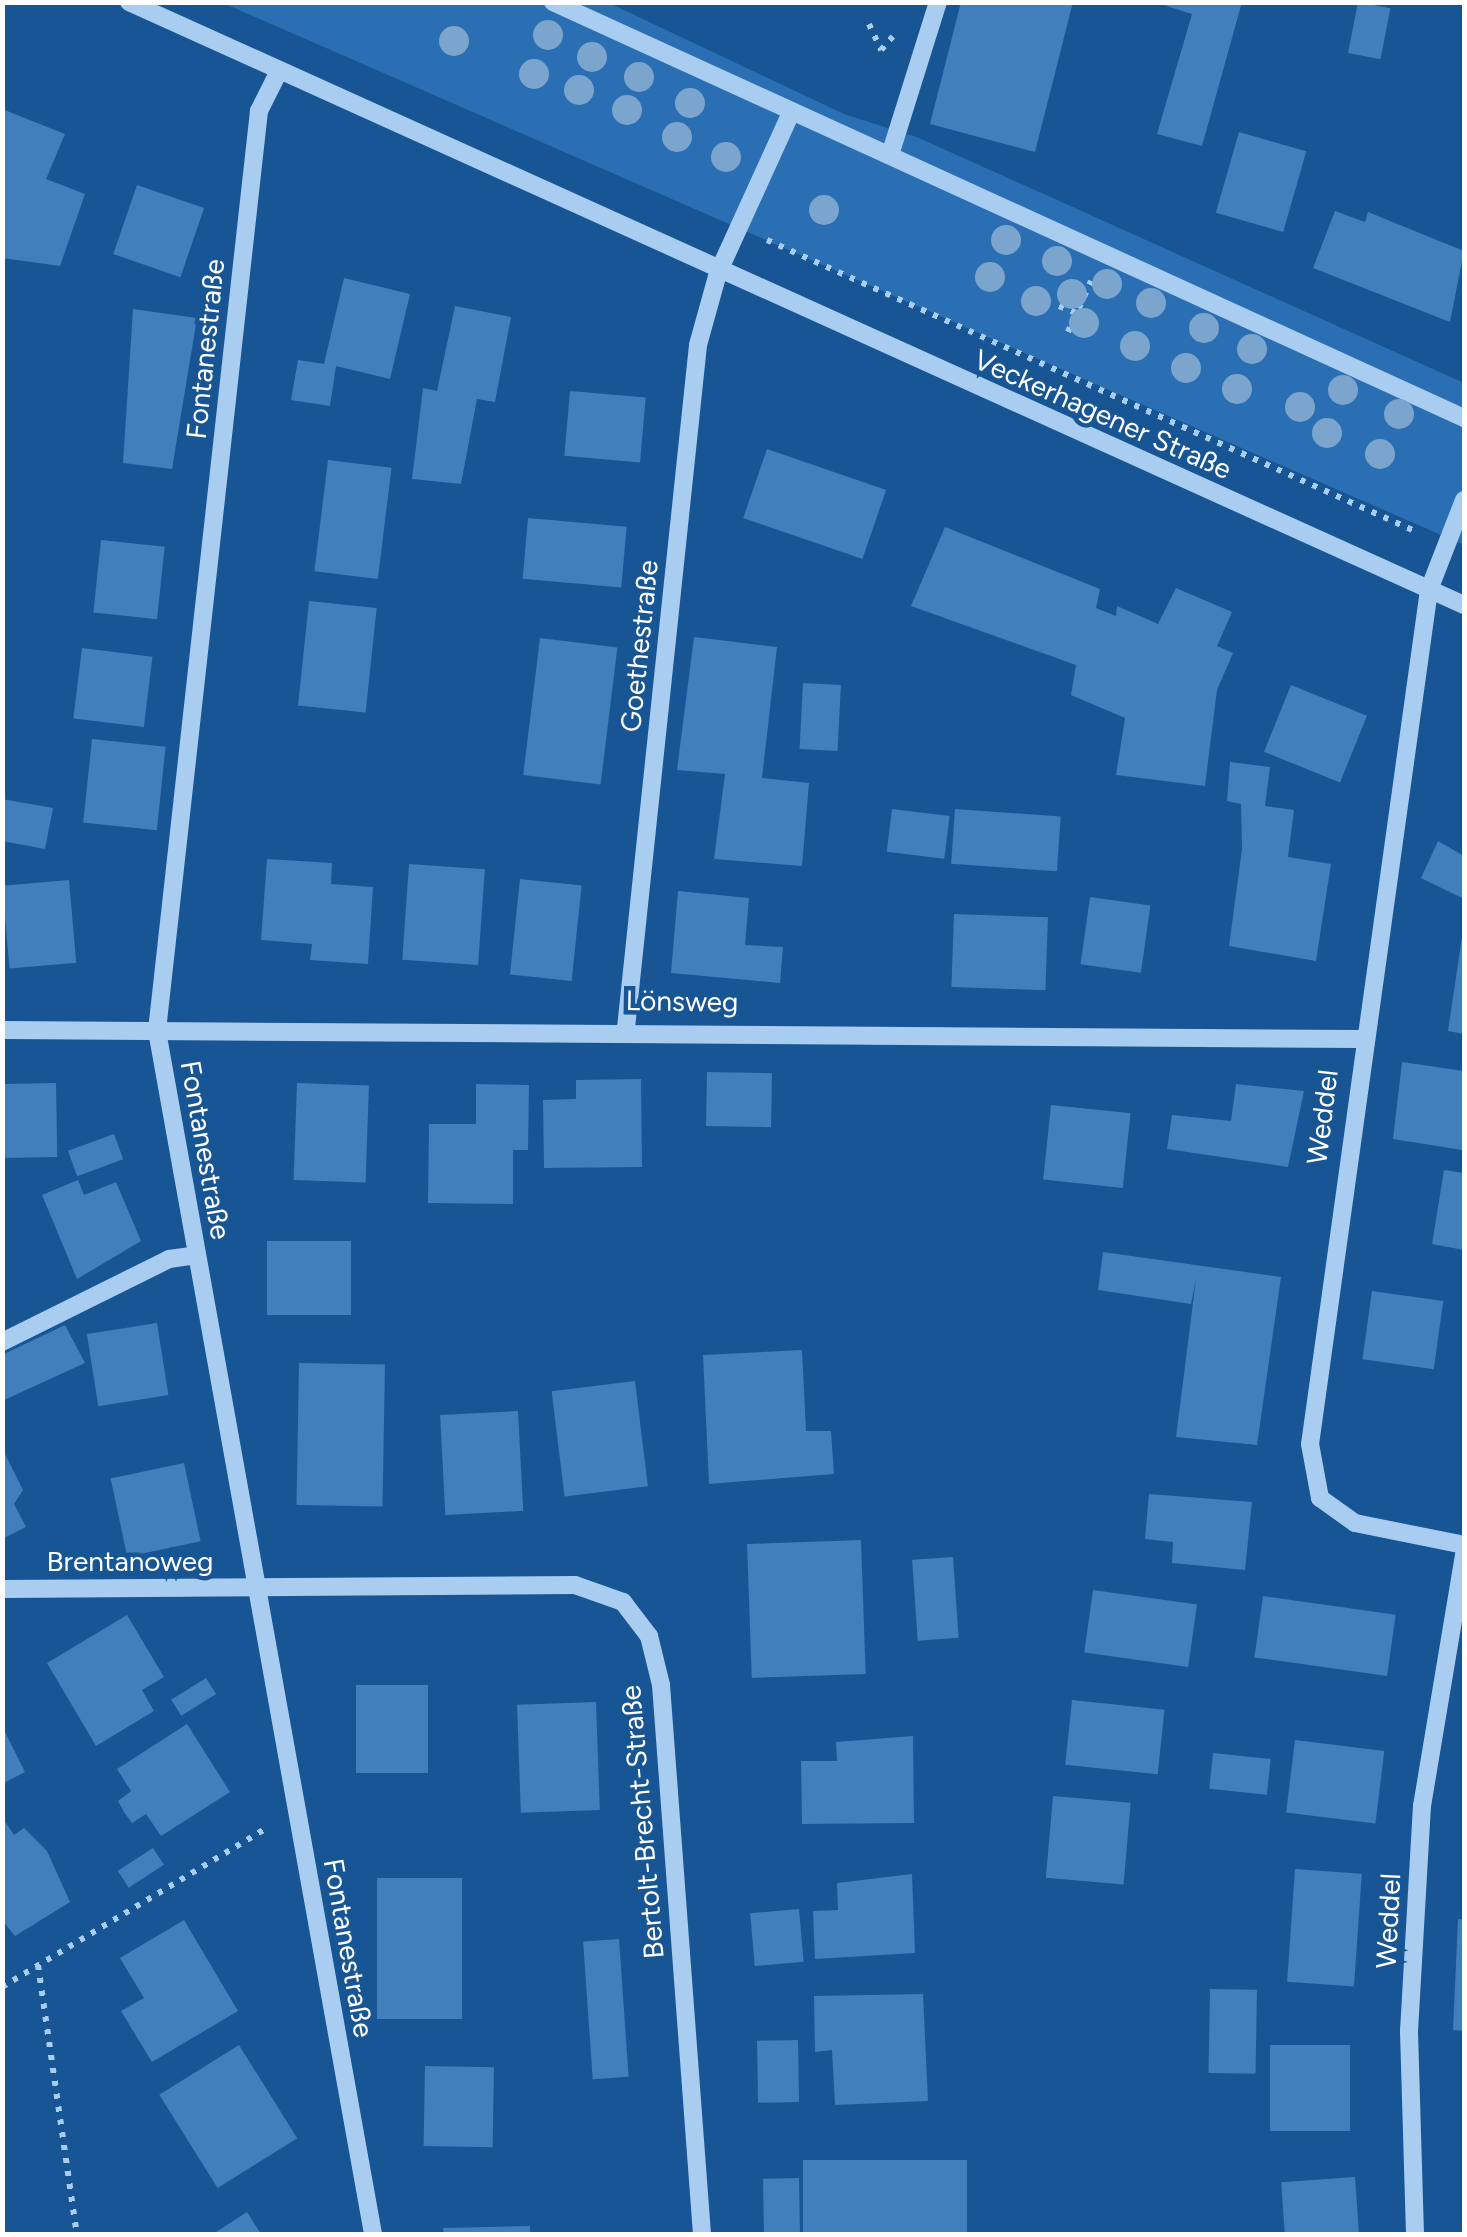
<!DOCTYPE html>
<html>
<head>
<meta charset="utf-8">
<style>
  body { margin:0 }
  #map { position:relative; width:1467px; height:2237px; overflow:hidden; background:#175594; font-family:Figtree,sans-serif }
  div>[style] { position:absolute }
  .green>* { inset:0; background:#2a6fb3 }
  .building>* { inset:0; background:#407ebc; transform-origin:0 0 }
  .path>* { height:6px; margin-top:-3px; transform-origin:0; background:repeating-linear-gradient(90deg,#a8cdf1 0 5px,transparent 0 13px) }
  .minor>* { height:18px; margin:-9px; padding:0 9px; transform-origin:9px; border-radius:9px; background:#a8cdf1 }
  .trees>* { width:30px; height:30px; margin:-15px; border-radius:50%; background:#7ca5cd }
  span { translate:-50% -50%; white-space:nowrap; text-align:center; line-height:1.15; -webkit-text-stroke:9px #175594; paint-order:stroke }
  .street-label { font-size:28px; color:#fff }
  .frame { position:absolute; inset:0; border:5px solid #fff; pointer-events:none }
</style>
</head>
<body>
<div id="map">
  <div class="green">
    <div style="clip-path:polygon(223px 3px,609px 3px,844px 114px,919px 138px,1464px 383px,1464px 545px)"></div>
  </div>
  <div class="building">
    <div style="clip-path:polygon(961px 2px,1073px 2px,1035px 152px,930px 124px)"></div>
    <div style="clip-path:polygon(1154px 2px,1242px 2px,1202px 146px,1157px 134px,1192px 14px)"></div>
    <div style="left:1358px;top:2px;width:33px;height:52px;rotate:11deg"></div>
    <div style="clip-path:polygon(2px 109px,65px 134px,46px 179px,85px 194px,60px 266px,2px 258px)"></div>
    <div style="left:1239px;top:132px;width:70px;height:84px;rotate:16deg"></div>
    <div style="left:137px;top:185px;width:71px;height:73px;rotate:19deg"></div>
    <div style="clip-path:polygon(1335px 211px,1365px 222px,1368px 212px,1464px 251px,1450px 322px,1313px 268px)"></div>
    <div style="clip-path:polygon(344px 278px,410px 294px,390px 379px,336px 366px,330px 406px,291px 400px,298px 360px,324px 364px)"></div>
    <div style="clip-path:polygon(455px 306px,511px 317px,495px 402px,477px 399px,461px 484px,412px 479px,423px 388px,437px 391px)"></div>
    <div style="clip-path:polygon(133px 309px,197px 318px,172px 469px,123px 463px)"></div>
    <div style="left:570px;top:391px;width:76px;height:65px;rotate:5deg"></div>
    <div style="left:767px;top:449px;width:126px;height:73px;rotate:19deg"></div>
    <div style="left:328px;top:460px;width:64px;height:112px;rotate:7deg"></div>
    <div style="left:528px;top:518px;width:99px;height:61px;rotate:5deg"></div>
    <div style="clip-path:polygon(945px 527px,1100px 589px,1096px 608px,1116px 616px,1117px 606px,1158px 624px,1176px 588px,1232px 612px,1217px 646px,1233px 653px,1217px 690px,1205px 786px,1116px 775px,1125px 718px,1071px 695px,1076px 665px,911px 606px)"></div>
    <div style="left:101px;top:540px;width:64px;height:73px;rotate:6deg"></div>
    <div style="left:309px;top:601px;width:68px;height:105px;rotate:6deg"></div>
    <div style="clip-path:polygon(694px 637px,777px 647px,762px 778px,809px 783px,802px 866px,714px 859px,725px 774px,677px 770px)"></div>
    <div style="left:540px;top:638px;width:78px;height:138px;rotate:7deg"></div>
    <div style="left:82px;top:648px;width:71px;height:71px;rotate:7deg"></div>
    <div style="left:803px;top:683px;width:38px;height:66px;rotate:3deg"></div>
    <div style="left:1291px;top:685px;width:82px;height:72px;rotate:22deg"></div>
    <div style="left:92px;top:739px;width:74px;height:84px;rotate:6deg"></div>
    <div style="clip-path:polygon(1230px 762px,1270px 767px,1265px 806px,1294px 810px,1288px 857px,1331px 864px,1316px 961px,1229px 946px,1242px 849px,1241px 804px,1227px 801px)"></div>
    <div style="clip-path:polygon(2px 799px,53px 808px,45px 849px,2px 841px)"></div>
    <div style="left:892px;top:809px;width:58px;height:43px;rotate:7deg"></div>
    <div style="left:955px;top:809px;width:106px;height:55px;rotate:4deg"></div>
    <div style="clip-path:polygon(1438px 841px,1464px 856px,1464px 899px,1421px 878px)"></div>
    <div style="clip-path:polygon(267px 859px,332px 863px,331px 884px,373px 887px,368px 964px,310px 960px,312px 944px,261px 940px)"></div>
    <div style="left:409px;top:864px;width:76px;height:96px;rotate:4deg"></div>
    <div style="left:520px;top:879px;width:62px;height:96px;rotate:6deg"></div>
    <div style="left:69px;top:880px;width:83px;height:67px;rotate:85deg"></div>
    <div style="clip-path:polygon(678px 891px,749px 898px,745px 945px,783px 947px,780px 983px,671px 973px)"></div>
    <div style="left:1090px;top:897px;width:61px;height:68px;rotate:8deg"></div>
    <div style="left:954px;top:914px;width:94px;height:73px;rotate:2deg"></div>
    <div style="clip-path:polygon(1462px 937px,1464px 937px,1464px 1034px,1448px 1031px)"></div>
    <div style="clip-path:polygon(1402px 1062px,1464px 1071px,1462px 1150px,1393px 1139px)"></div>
    <div style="left:707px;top:1072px;width:65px;height:54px;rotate:1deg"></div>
    <div style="clip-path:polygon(641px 1079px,642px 1167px,544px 1168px,543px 1100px,576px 1099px,576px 1080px)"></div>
    <div style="left:56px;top:1083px;width:74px;height:54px;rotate:89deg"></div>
    <div style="left:297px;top:1083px;width:72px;height:97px;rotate:2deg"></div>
    <div style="clip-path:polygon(476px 1084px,529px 1085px,528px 1150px,513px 1150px,513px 1204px,428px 1203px,429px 1124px,476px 1124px)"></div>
    <div style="clip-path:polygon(1236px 1084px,1304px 1091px,1288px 1167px,1167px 1149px,1172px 1115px,1231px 1121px)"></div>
    <div style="left:1051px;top:1105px;width:80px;height:75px;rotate:6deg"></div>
    <div style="left:114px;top:1134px;width:27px;height:49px;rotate:70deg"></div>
    <div style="clip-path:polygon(1444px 1170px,1464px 1173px,1464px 1250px,1432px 1244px)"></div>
    <div style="clip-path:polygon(78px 1180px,84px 1195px,116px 1182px,141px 1241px,77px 1279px,42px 1195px)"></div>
    <div style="left:351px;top:1241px;width:74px;height:84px;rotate:90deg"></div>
    <div style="clip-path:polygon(1103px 1252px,1281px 1277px,1257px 1445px,1176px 1437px,1196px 1279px,1191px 1304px,1098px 1290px)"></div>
    <div style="left:1372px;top:1291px;width:72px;height:69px;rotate:8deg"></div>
    <div style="left:157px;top:1323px;width:73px;height:71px;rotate:81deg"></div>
    <div style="clip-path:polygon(65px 1325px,85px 1363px,2px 1401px,2px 1355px)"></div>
    <div style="clip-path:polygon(802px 1350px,806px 1431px,831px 1431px,834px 1474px,709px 1484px,703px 1355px)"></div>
    <div style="left:299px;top:1363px;width:86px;height:142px;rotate:1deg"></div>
    <div style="left:635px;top:1381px;width:106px;height:84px;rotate:83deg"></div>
    <div style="left:518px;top:1411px;width:100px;height:78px;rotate:87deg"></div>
    <div style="clip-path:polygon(2px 1448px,23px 1490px,14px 1504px,26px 1527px,2px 1539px)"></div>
    <div style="left:184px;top:1463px;width:80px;height:75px;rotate:78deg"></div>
    <div style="clip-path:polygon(1149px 1494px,1252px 1502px,1245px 1570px,1172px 1563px,1173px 1542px,1145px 1539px)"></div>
    <div style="left:861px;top:1540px;width:134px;height:114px;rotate:88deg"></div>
    <div style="left:953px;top:1557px;width:81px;height:41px;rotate:86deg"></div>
    <div style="left:1093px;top:1590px;width:105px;height:63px;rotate:8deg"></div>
    <div style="left:1263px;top:1596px;width:134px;height:62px;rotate:8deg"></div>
    <div style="clip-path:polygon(127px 1615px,164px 1677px,142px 1690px,154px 1711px,96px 1746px,47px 1663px)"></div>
    <div style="left:206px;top:1678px;width:19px;height:41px;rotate:58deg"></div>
    <div style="left:356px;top:1685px;width:72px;height:88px"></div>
    <div style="left:1072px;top:1700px;width:93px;height:65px;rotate:6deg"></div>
    <div style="left:596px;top:1702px;width:108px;height:79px;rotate:88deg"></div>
    <div style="clip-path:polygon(187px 1724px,230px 1792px,161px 1836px,146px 1814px,132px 1823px,124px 1812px,118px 1801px,131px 1791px,117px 1769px)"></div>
    <div style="clip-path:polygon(2px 1726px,25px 1772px,2px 1784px)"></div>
    <div style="clip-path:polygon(913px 1736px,914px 1823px,802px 1824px,801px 1761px,837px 1761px,836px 1742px)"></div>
    <div style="left:1295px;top:1740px;width:90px;height:73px;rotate:7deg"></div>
    <div style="left:1213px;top:1753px;width:58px;height:36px;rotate:6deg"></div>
    <div style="left:1053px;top:1796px;width:78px;height:82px;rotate:5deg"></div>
    <div style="clip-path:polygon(2px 1817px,14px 1835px,24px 1828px,47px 1851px,70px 1902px,15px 1936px,2px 1920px)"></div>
    <div style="left:153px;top:1848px;width:20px;height:42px;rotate:57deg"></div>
    <div style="left:1295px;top:1869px;width:67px;height:113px;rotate:4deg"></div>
    <div style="clip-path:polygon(912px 1874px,915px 1953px,815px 1959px,813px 1911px,838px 1910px,837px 1883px)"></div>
    <div style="left:377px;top:1878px;width:85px;height:141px"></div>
    <div style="left:799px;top:1909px;width:53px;height:49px;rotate:85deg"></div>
    <div style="clip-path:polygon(1458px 1919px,1464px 1919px,1464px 2031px,1453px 2030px)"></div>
    <div style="clip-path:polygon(184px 1920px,238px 2011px,152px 2062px,121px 2011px,144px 1998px,120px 1958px)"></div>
    <div style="left:619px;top:1939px;width:138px;height:36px;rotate:86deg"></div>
    <div style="left:1210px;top:1989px;width:47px;height:84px;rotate:1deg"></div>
    <div style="clip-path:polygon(923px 1994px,928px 2101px,835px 2105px,832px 2050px,815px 2052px,814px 1996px)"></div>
    <div style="left:798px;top:2040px;width:62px;height:41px;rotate:89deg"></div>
    <div style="left:239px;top:2045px;width:110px;height:94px;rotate:58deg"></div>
    <div style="left:1270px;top:2045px;width:80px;height:86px"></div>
    <div style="left:425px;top:2066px;width:69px;height:80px;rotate:1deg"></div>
    <div style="left:803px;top:2160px;width:164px;height:74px"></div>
    <div style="left:1355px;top:2177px;width:57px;height:74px;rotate:86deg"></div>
    <div style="left:799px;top:2178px;width:56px;height:36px;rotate:89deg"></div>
    <div style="clip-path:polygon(247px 2212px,261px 2234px,213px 2234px)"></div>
    <div style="clip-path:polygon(530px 2226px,530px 2234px,444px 2234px,443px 2228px)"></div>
  </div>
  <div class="path">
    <div style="left:869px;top:24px;width:29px;rotate:65deg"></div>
    <div style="left:881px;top:50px;width:18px;rotate:-49deg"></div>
    <div style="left:767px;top:240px;width:713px;rotate:24.19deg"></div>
    <div style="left:1059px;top:306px;width:18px;rotate:22deg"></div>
    <div style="left:1068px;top:332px;width:56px;rotate:-65.7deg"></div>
    <div style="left:38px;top:1965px;width:272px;rotate:81.8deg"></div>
    <div style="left:2px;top:1987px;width:309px;rotate:-31deg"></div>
  </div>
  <div class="minor">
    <div style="left:129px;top:2px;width:1465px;rotate:24.31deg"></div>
    <div style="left:553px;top:2px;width:1001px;rotate:24.54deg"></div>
    <div style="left:279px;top:71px;width:45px;rotate:116.6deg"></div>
    <div style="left:259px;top:111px;width:926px;rotate:96.33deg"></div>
    <div style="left:157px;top:1031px;width:1222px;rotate:79.82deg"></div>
    <div style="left:890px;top:155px;width:160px;rotate:-72.6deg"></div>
    <div style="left:1464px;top:500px;width:97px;rotate:111.3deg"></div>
    <div style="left:1429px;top:590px;width:862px;rotate:97.93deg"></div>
    <div style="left:1310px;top:1444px;width:55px;rotate:79.5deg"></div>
    <div style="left:1320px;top:1498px;width:43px;rotate:35.5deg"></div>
    <div style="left:1355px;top:1523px;width:111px;rotate:11.4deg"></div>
    <div style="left:626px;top:1028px;width:687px;rotate:-83.98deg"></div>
    <div style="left:698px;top:345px;width:75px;rotate:-74.5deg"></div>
    <div style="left:718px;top:273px;width:176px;rotate:-65.5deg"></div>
    <div style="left:2px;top:1030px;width:1358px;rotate:0.38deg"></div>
    <div style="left:2px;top:1342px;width:186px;rotate:-26.4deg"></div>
    <div style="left:169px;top:1259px;width:28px;rotate:-8deg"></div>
    <div style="left:2px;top:1589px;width:573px;rotate:-0.4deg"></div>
    <div style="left:575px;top:1585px;width:51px;rotate:19.5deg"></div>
    <div style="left:623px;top:1602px;width:43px;rotate:52.6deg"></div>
    <div style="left:649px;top:1636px;width:50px;rotate:76.2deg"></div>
    <div style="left:661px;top:1685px;width:551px;rotate:85.73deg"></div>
    <div style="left:1415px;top:2234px;width:203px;rotate:-91.7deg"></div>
    <div style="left:1409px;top:2031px;width:225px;rotate:-86.7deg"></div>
    <div style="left:1422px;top:1806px;width:255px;rotate:-80.5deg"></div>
  </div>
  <div class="trees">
    <div style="left:548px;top:35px"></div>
    <div style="left:454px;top:41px"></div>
    <div style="left:592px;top:57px"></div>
    <div style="left:534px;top:74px"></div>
    <div style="left:639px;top:77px"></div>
    <div style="left:579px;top:90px"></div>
    <div style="left:690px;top:103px"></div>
    <div style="left:627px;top:110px"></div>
    <div style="left:677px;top:137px"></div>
    <div style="left:726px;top:157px"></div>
    <div style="left:824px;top:210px"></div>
    <div style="left:1006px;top:240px"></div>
    <div style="left:1057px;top:261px"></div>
    <div style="left:990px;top:277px"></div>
    <div style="left:1107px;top:284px"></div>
    <div style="left:1072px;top:294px"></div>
    <div style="left:1036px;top:301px"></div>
    <div style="left:1151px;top:303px"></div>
    <div style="left:1084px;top:323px"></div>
    <div style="left:1204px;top:328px"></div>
    <div style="left:1135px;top:346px"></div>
    <div style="left:1252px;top:349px"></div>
    <div style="left:1186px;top:368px"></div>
    <div style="left:1237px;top:389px"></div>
    <div style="left:1343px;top:390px"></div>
    <div style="left:1300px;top:407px"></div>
    <div style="left:1399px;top:414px"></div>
    <div style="left:1327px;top:433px"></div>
    <div style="left:1380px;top:454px"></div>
  </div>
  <div class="street-label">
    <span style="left:205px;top:349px;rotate:-84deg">Fontanestraße</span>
    <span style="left:1103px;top:414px;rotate:24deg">Veckerhagener Straße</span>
    <span style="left:639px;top:646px;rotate:-84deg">Goethestraße</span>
    <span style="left:682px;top:1001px;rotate:1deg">Lönsweg</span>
    <span style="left:1322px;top:1117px;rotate:-83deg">Weddel</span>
    <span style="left:206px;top:1150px;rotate:80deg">Fontanestraße</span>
    <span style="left:130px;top:1561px">Brentanoweg</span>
    <span style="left:642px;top:1822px;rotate:-95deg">Bertolt-Brecht-Straße</span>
    <span style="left:1388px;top:1921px;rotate:-87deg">Weddel</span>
    <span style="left:349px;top:1948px;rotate:80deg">Fontanestraße</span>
  </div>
  <div class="frame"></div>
</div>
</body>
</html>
